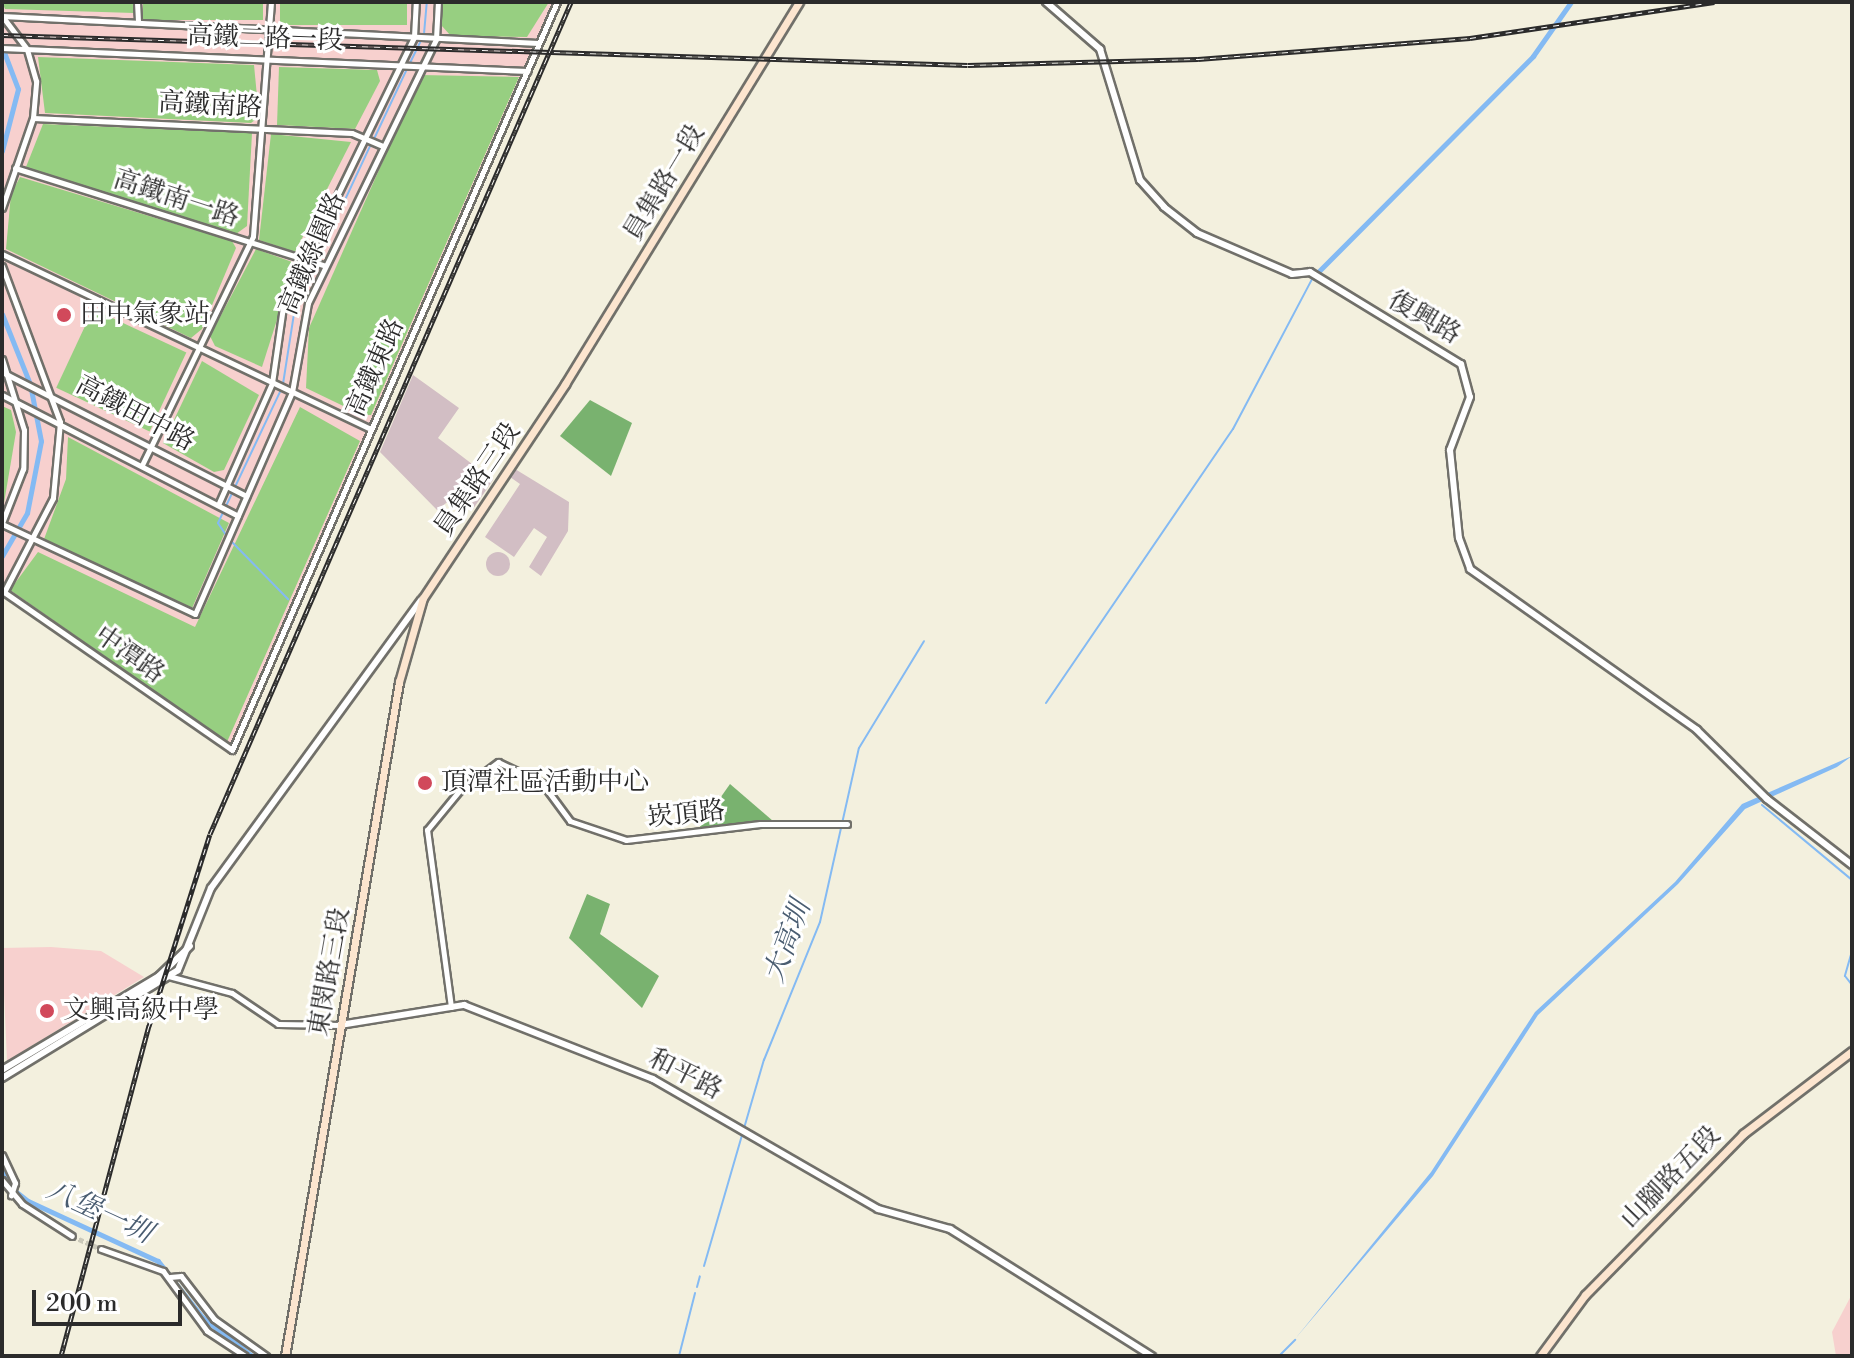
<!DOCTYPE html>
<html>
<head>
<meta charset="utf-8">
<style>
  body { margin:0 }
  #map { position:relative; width:1854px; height:1358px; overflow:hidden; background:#f3f0de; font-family:"Libre Bodoni","Noto Serif TC",serif }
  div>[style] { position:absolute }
  .built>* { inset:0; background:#f7d0ce }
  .industrial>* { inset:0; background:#d2bec4 }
  .round { border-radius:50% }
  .green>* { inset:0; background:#97cf81; transform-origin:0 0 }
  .forest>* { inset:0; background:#79b26f }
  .water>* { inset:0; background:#84baf3 }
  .stream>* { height:2px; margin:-1px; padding:0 1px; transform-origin:1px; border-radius:1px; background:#84baf3 }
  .canal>* { height:5px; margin:-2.5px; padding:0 2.5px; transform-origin:2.5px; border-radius:2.5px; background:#84baf3 }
  .minor-tunnel>* { height:5px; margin-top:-2.5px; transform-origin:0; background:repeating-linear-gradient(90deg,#cbc9ba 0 5px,transparent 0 7.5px) }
  .roads { filter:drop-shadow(2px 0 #71706a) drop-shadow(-2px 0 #71706a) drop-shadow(0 2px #71706a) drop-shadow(0 -2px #71706a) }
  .minor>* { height:5px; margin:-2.5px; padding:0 2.5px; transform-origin:2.5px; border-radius:2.5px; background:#fff }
  .tertiary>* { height:6px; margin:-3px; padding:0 3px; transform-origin:3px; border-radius:3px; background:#fff }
  .secondary>* { height:7px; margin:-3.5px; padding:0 3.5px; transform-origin:3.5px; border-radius:3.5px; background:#fce5cf }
  .rail>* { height:5px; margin-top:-2.5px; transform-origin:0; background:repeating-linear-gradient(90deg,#fff 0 6px,#2b2b2b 0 12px); box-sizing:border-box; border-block:2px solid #2b2b2b }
  .dots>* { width:22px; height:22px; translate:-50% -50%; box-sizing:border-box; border:4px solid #fff; border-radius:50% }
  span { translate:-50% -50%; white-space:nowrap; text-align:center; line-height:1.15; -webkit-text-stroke:6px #fff; paint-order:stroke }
  .street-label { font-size:26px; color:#2b2b2b }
  .poi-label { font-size:26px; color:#2b2b2b }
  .left { translate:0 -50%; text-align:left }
  .water-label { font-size:28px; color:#4a5d71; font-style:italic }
  .frame { position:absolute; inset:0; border:4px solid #2b2b2b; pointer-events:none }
  .scale { position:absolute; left:32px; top:1290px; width:150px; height:36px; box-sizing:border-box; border:4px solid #2b2b2b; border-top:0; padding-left:10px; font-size:24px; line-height:28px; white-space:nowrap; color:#2b2b2b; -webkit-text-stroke:6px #fff; paint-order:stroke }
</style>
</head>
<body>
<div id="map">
  <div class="built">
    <div style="clip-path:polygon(2px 2px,563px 2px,234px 751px,2px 591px)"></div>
    <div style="clip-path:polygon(51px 947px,101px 951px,144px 977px,7px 1061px,2px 948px)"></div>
    <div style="clip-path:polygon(1852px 1294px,1852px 1356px,1836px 1356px,1832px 1332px)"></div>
  </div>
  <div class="industrial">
    <div style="clip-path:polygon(413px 375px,459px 408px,438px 438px,493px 480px,473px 509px,454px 497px,437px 510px,380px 452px)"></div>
    <div style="clip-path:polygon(515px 469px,569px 502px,568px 531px,541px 576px,529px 567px,547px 537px,534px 528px,514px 557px,485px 537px,520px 484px,510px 477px)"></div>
    <div class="round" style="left:486px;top:552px;width:24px;height:24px"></div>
  </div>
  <div class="green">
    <div style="clip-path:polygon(2px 2px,134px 2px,134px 13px,5px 9px)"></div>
    <div style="left:143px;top:2px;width:120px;height:18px"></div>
    <div style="left:280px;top:2px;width:127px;height:23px"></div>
    <div style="clip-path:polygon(443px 2px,549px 2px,527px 37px,451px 36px,441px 25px)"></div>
    <div style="clip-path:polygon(38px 57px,254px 65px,259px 117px,251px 123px,45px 113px)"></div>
    <div style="clip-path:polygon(279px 67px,377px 70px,380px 81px,355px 129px,277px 125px)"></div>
    <div style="clip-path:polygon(421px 75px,519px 77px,371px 415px,362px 415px,306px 388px,309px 328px)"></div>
    <div style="clip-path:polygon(43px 124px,252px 133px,247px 226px,236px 234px,26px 167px)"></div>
    <div style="clip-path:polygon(271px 134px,351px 142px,295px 252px,259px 240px)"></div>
    <div style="clip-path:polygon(20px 177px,232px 241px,236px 248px,202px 329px,191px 338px,6px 249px,11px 194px)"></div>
    <div style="clip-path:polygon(256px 249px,295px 263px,262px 367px,215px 346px,210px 336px)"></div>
    <div style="left:93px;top:309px;width:103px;height:87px;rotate:25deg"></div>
    <div style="clip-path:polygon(202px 361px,259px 395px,224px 470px,214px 472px,163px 443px)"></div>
    <div style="clip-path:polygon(2px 406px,11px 410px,16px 432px,2px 515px)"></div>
    <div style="clip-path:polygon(300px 407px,360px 441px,227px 742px,10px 590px,38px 552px,195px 627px)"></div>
    <div style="clip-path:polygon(68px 437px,229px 523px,190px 613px,43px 542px,66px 479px)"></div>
  </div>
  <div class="forest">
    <div style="clip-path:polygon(590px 400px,632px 423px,611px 476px,560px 436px)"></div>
    <div style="clip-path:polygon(730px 784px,773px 821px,697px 831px)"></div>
    <div style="clip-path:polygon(587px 894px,610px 904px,600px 934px,659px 976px,642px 1008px,569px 938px)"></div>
  </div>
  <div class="water">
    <div style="clip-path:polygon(1852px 756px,1837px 767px,1745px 809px,1678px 884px,1538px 1015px,1433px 1176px,1295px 1339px,1431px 1172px,1535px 1012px,1675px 882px,1742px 804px)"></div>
  </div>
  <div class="stream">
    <div style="left:424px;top:34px;width:32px;rotate:-85deg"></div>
    <div style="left:410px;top:63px;width:25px;rotate:-64deg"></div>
    <div style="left:374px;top:139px;width:77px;rotate:-64.8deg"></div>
    <div style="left:283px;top:384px;width:78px;rotate:-81.1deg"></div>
    <div style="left:295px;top:307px;width:180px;rotate:-65deg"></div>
    <div style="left:226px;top:535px;width:14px;rotate:-124deg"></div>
    <div style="left:218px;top:523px;width:147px;rotate:-64.7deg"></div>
    <div style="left:230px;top:540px;width:83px;rotate:45.5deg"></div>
    <div style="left:1046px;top:703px;width:332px;rotate:-55.7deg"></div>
    <div style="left:1233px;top:429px;width:172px;rotate:-62.2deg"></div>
    <div style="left:1762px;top:805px;width:117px;rotate:39.8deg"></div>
    <div style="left:1852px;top:951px;width:26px;rotate:106deg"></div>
    <div style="left:1845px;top:976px;width:11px;rotate:52deg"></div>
    <div style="left:704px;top:1266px;width:215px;rotate:-73.8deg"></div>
    <div style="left:764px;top:1060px;width:149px;rotate:-67.9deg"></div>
    <div style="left:820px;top:922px;width:178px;rotate:-77.4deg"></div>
    <div style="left:859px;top:748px;width:125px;rotate:-58.7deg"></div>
    <div style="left:697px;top:1287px;width:11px;rotate:-75deg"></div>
    <div style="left:679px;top:1356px;width:65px;rotate:-75.7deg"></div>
    <div style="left:1279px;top:1356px;width:23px;rotate:-45deg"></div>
  </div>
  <div class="canal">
    <div style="left:2px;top:47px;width:45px;rotate:69.1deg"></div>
    <div style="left:18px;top:89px;width:64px;rotate:104.5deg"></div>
    <div style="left:1313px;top:277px;width:312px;rotate:-45.1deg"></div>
    <div style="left:1533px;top:56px;width:66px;rotate:-54.9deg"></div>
    <div style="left:2px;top:314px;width:75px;rotate:68.2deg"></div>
    <div style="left:30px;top:384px;width:58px;rotate:79.1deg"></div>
    <div style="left:41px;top:441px;width:73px;rotate:101deg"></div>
    <div style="left:27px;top:513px;width:50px;rotate:120.2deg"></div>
    <div style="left:2px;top:1168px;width:21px;rotate:67deg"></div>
    <div style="left:10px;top:1187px;width:23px;rotate:38deg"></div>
    <div style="left:28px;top:1201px;width:143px;rotate:24.8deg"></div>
    <div style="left:158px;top:1261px;width:71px;rotate:51.8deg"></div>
    <div style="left:202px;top:1317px;width:63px;rotate:38deg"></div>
  </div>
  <div class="minor-tunnel">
    <div style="left:72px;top:1236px;width:32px;rotate:24deg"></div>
  </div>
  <div class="roads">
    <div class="minor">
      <div style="left:137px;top:2px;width:19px;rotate:87deg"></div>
      <div style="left:2px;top:16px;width:537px;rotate:2.88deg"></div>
      <div style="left:2px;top:48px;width:526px;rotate:2.51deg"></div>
      <div style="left:33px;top:118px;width:319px;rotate:2.7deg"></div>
      <div style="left:352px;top:133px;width:33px;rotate:23deg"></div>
      <div style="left:15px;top:168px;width:325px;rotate:17.5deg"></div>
      <div style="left:2px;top:208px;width:95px;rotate:-71deg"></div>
      <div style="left:33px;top:118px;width:37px;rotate:-85deg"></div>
      <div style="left:36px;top:81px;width:33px;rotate:-106deg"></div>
      <div style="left:27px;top:49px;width:41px;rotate:-127.1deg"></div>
      <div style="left:2px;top:254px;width:407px;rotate:25.4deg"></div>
      <div style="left:2px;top:266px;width:166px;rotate:69.6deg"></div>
      <div style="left:60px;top:422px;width:76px;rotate:95.3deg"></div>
      <div style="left:53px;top:498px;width:106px;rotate:117.5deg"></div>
      <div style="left:4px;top:592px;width:277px;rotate:34.7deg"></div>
      <div style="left:232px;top:750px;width:816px;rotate:-66.52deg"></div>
      <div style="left:2px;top:359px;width:74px;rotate:72.8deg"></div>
      <div style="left:24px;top:430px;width:39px;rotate:91deg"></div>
      <div style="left:23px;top:469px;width:58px;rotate:111.3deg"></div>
      <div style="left:2px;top:372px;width:274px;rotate:26.9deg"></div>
      <div style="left:2px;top:395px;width:265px;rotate:27.1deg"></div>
      <div style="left:142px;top:465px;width:254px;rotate:-64.1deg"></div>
      <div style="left:253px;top:236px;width:235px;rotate:-85.6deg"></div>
      <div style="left:218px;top:505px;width:133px;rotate:-66.1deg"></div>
      <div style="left:272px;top:383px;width:77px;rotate:-81.8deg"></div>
      <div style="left:283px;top:307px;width:300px;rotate:-64.1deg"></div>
      <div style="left:414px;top:37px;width:35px;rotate:-87deg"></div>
      <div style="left:2px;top:524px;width:213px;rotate:25deg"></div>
      <div style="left:195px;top:614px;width:242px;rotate:-66.4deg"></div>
      <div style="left:292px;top:392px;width:90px;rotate:-79.8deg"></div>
      <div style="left:308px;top:303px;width:293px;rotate:-64.1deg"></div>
      <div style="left:436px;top:39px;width:37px;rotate:-87deg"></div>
      <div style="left:161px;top:974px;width:73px;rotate:15deg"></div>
      <div style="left:232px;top:993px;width:55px;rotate:34deg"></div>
      <div style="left:278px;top:1024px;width:62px;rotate:0.9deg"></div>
      <div style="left:451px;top:1007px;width:179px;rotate:-97.7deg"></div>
      <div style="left:427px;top:830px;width:50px;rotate:-50.6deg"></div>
      <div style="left:459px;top:791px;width:49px;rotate:-36.6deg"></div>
      <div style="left:498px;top:762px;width:49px;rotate:25.5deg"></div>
      <div style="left:542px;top:783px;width:47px;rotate:53.6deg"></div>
      <div style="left:570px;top:821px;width:59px;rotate:18.7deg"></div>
      <div style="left:626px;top:840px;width:135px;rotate:-6.8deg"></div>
      <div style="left:760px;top:824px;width:87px"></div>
      <div style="left:2px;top:1155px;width:31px;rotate:65deg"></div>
      <div style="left:15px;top:1183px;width:13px;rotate:108deg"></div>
      <div style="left:2px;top:1180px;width:31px;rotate:50deg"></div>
      <div style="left:22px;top:1204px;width:59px;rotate:32.6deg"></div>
      <div style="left:101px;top:1249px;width:66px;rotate:19.5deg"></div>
      <div style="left:163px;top:1271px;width:74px;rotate:53.7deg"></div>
      <div style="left:207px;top:1331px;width:45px;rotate:33.3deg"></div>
      <div style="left:170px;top:1277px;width:11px;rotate:-5deg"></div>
      <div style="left:181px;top:1276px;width:54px;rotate:52.5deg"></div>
      <div style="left:214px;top:1319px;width:64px;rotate:35.4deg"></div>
    </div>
    <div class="tertiary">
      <div style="left:1046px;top:2px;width:72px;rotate:41deg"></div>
      <div style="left:1100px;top:49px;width:137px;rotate:73deg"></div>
      <div style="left:1140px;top:180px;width:36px;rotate:48deg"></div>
      <div style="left:1164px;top:207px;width:42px;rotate:38.2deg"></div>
      <div style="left:1197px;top:233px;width:103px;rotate:23.3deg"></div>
      <div style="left:1292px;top:274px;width:18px;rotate:-6deg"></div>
      <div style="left:1310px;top:272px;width:177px;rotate:31.4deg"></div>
      <div style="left:1461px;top:364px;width:34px;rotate:75deg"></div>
      <div style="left:1470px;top:397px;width:57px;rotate:110.7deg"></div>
      <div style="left:1450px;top:450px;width:88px;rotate:84.2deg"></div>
      <div style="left:1459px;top:538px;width:33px;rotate:70deg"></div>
      <div style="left:1470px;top:569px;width:278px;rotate:35.3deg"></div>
      <div style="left:1697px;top:730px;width:98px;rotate:44.6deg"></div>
      <div style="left:1767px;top:799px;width:108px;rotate:37.8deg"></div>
      <div style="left:340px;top:1025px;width:126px;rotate:-9.2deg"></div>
      <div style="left:464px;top:1005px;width:203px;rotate:21.4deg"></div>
      <div style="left:653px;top:1079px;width:260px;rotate:30deg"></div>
      <div style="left:878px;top:1209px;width:75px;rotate:15.5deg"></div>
      <div style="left:950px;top:1229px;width:239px;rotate:32.2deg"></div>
      <div style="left:2px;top:1070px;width:183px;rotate:-30.9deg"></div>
      <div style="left:159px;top:976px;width:43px;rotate:-44.1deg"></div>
      <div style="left:2px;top:1078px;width:206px;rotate:-31.5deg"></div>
      <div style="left:178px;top:970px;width:88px;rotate:-68.1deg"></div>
      <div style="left:211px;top:888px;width:356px;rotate:-53.9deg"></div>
    </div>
    <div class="secondary">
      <div style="left:285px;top:1356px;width:684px;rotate:-80.4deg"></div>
      <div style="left:399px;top:682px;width:87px;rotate:-74.1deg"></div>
      <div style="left:423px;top:598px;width:257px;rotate:-56.4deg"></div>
      <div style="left:565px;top:384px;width:448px;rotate:-58.5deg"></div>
      <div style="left:1540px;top:1356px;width:76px;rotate:-53.6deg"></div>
      <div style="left:1585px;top:1295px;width:226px;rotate:-45.5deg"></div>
      <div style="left:1743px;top:1134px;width:137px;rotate:-37.3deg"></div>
    </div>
  </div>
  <div class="rail">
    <div style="left:2px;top:35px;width:966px;rotate:1.78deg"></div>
    <div style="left:968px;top:65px;width:230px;rotate:-1.5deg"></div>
    <div style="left:1198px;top:59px;width:273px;rotate:-4.4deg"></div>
    <div style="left:1470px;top:38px;width:247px;rotate:-8.4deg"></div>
    <div style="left:61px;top:1356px;width:342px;rotate:-75.1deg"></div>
    <div style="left:149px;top:1026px;width:201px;rotate:-72.4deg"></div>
    <div style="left:210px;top:834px;width:907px;rotate:-66.54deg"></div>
  </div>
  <div class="dots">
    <div style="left:64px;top:315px;background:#d1495b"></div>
    <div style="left:425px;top:783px;background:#d1495b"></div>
    <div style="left:47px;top:1011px;background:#d1495b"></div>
  </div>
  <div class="street-label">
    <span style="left:265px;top:39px;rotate:2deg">高鐵二路一段</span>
    <span style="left:210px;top:106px;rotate:3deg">高鐵南路</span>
    <span style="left:665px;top:183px;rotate:-59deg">員集路一段</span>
    <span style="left:176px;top:199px;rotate:18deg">高鐵南一路</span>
    <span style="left:313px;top:254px;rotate:-67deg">高鐵綠園路</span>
    <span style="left:1424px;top:318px;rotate:30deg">復興路</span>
    <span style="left:376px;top:368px;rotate:-66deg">高鐵東路</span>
    <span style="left:135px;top:414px;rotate:28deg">高鐵田中路</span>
    <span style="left:478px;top:480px;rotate:-56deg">員集路三段</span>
    <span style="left:129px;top:655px;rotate:35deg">中潭路</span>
    <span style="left:686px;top:815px;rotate:-6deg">崁頂路</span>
    <span style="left:330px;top:972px;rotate:-80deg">東閔路三段</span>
    <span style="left:685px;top:1075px;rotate:27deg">和平路</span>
    <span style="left:1671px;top:1178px;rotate:-46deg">山腳路五段</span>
  </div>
  <div class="poi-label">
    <span class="left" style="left:80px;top:315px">田中氣象站</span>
    <span class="left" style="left:441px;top:783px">頂潭社區活動中心</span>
    <span class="left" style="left:63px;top:1011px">文興高級中學</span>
  </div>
  <div class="water-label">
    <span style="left:788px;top:942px;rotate:-70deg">大高圳</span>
    <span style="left:99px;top:1212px;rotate:25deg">八堡一圳</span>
  </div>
  <div class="frame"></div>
  <div class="scale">200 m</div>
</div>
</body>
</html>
